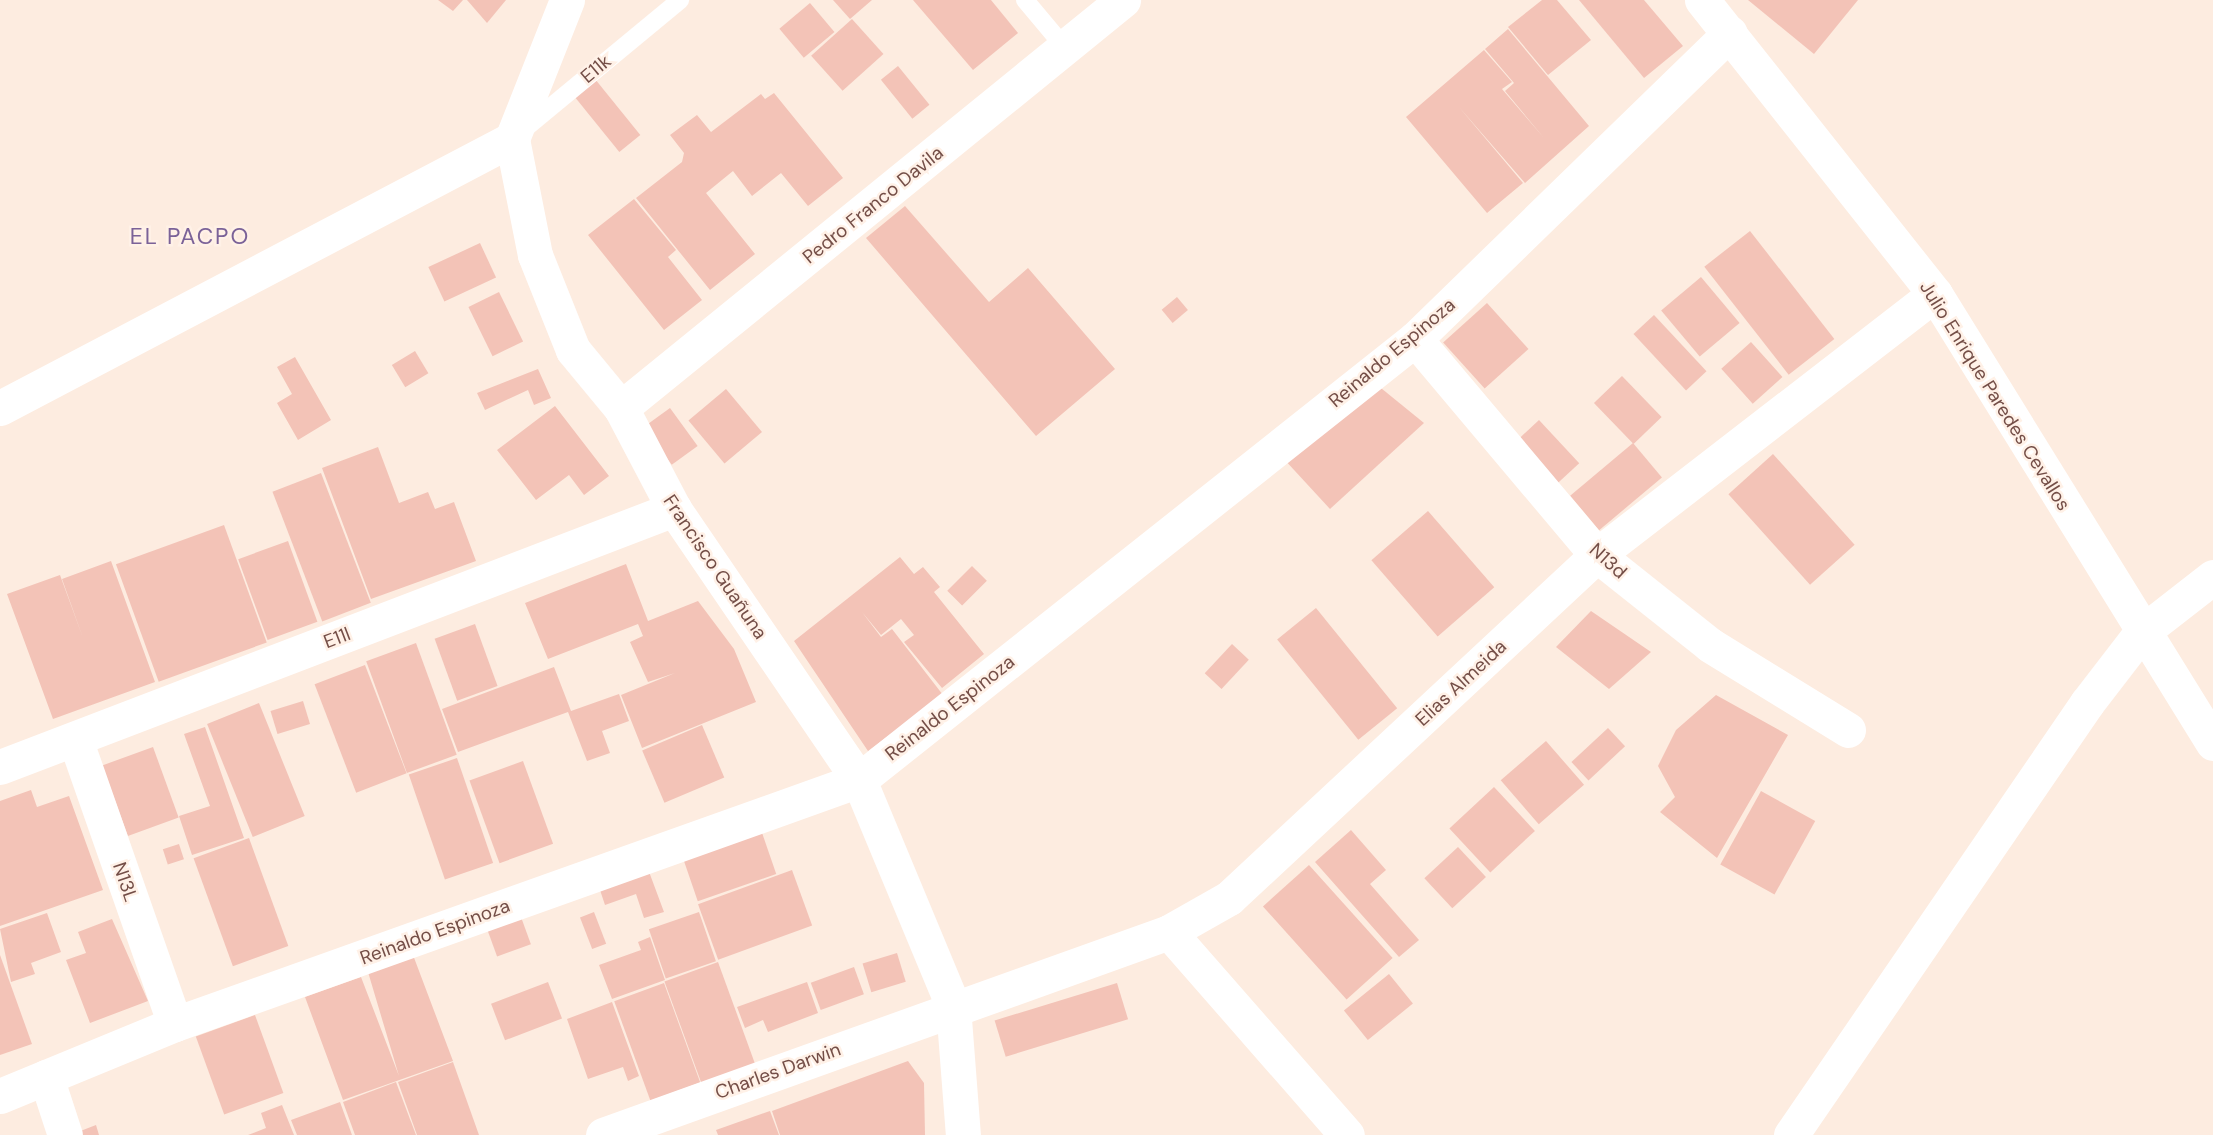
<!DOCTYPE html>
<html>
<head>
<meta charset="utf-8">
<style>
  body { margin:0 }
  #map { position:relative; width:2213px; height:1135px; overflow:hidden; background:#fdece0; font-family:"DM Sans",sans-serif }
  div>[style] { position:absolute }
  .building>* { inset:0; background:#f3c3b7; transform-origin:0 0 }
  .lane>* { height:18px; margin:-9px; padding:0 9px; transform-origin:9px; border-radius:9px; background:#fff }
  .street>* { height:35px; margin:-17.5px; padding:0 17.5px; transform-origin:17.5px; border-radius:17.5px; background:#fff }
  span { translate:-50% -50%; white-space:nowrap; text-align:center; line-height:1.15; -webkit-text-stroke:5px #fff1e7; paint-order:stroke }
  .street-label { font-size:19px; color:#744e47 }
  .quarter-label { font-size:23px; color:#7b6298; letter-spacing:2px }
</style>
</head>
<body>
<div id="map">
  <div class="building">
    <div style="clip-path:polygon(438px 0,463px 0,453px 11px)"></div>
    <div style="clip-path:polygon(467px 0,506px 0,487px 23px)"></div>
    <div style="clip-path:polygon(833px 0,872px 0,850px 19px)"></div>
    <div style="clip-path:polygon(913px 0,991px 0,1018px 33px,973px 70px)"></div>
    <div style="clip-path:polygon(1542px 0,1557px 0,1591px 40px,1548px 75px,1508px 27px)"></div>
    <div style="clip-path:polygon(1579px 0,1644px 0,1683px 46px,1644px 78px)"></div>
    <div style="clip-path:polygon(1748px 0,1858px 0,1814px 54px)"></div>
    <div style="left:810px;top:3px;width:38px;height:40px;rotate:50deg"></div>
    <div style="left:852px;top:19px;width:47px;height:55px;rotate:48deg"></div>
    <div style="clip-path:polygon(1508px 29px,1589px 126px,1525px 183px,1459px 107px,1523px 183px,1487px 213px,1406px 117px,1484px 50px,1512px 82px,1502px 89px,1544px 138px,1505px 91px,1514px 83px,1485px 49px)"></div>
    <div style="left:898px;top:66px;width:50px;height:22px;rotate:51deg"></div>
    <div style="left:595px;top:79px;width:72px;height:27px;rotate:51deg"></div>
    <div style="clip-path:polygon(774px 93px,843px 178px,808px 206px,781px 173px,752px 196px,733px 171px,706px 193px,755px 254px,710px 290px,636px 198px,682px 162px,684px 153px,670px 135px,697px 115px,711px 132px,761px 94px,765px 99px)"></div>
    <div style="clip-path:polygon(634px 199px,676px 250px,668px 257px,702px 300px,664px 330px,588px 235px)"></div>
    <div style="clip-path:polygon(905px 206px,989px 302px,1028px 268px,1115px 369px,1036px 436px,866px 238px)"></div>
    <div style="left:1750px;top:231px;width:137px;height:58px;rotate:52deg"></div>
    <div style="left:480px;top:243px;width:38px;height:57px;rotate:65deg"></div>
    <div style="left:1701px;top:277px;width:60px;height:52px;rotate:50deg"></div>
    <div style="left:499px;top:292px;width:55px;height:34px;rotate:64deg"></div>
    <div style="left:1177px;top:297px;width:17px;height:20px;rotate:50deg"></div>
    <div style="left:1487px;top:303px;width:62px;height:59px;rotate:48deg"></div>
    <div style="left:1654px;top:315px;width:77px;height:28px;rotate:47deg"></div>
    <div style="left:1751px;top:342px;width:47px;height:40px;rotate:48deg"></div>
    <div style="left:415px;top:351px;width:26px;height:27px;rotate:59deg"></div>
    <div style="clip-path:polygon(295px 357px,331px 420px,298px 440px,277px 403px,292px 394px,277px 367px)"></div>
    <div style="clip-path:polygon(538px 369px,551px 398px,534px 405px,528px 390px,485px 410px,477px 393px)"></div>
    <div style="left:1622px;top:376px;width:57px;height:39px;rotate:46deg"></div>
    <div style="clip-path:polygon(1376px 384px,1424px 423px,1330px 509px,1283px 458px)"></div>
    <div style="left:726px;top:389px;width:56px;height:49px;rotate:50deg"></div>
    <div style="clip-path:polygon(555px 406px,609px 476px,584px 495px,569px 475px,536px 500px,497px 450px)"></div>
    <div style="left:670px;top:408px;width:47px;height:32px;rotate:54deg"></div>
    <div style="left:1539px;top:420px;width:59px;height:30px;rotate:47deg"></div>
    <div style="left:1633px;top:443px;width:45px;height:82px;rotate:50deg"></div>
    <div style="clip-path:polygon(378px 447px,399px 503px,428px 492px,435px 509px,454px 502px,476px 561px,371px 599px,322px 468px)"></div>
    <div style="left:1773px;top:454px;width:122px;height:60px;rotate:48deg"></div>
    <div style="left:321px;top:473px;width:139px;height:52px;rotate:69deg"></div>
    <div style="left:1428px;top:511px;width:101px;height:75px;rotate:49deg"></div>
    <div style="left:224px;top:525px;width:125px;height:115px;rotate:70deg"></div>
    <div style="left:288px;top:541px;width:86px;height:53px;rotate:70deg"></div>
    <div style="clip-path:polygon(900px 557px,914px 574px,923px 567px,940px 587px,934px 592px,984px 654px,942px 688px,904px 642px,914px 635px,901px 619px,881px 635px,862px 612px,881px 637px,892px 629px,943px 695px,868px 751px,794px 641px)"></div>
    <div style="clip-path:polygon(111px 561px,155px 682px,53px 719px,7px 594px,60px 575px,83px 638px,62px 579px)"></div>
    <div style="clip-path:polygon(626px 564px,648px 621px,698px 601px,734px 649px,756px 702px,642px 748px,621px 695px,675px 673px,648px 682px,630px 642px,643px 636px,638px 624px,548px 659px,525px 603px)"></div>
    <div style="left:972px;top:566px;width:21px;height:35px;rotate:45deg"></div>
    <div style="left:1316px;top:608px;width:129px;height:50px;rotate:51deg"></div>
    <div style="clip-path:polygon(1591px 611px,1651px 652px,1609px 689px,1556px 647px)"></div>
    <div style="left:475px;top:624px;width:66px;height:43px;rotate:70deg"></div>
    <div style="left:416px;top:643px;width:119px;height:53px;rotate:70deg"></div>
    <div style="left:1232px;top:644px;width:23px;height:40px;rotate:43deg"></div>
    <div style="left:365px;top:665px;width:116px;height:54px;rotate:69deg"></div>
    <div style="clip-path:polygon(554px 667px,571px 711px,619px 694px,629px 721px,602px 731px,610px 753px,587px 761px,568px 712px,458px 752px,442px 709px)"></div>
    <div style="clip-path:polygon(1716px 695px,1788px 735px,1717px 858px,1660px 812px,1675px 797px,1658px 766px,1676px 730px)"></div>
    <div style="left:303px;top:701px;width:24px;height:34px;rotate:73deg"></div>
    <div style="left:259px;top:703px;width:122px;height:56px;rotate:68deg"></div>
    <div style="left:702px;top:725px;width:57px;height:65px;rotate:67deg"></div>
    <div style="clip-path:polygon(205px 727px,244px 838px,192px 855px,179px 816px,210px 806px,184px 734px)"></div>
    <div style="left:1608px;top:728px;width:25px;height:50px;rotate:47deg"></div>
    <div style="left:1546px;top:741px;width:58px;height:60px;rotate:49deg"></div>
    <div style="left:153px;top:747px;width:75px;height:54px;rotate:70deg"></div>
    <div style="left:457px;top:758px;width:111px;height:51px;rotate:71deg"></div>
    <div style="left:523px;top:761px;width:88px;height:57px;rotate:70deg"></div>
    <div style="left:1494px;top:787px;width:60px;height:61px;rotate:47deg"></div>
    <div style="clip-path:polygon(31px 790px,37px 807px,69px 796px,103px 890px,0 926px,0 801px)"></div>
    <div style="left:1761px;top:791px;width:62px;height:84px;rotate:29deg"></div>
    <div style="left:759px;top:824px;width:53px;height:83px;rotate:71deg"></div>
    <div style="clip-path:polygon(1351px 830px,1386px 870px,1370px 884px,1419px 940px,1399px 957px,1315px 862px)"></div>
    <div style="left:249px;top:838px;width:115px;height:59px;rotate:70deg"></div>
    <div style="left:179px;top:844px;width:16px;height:17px;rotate:72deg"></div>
    <div style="left:1458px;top:847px;width:41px;height:46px;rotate:47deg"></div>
    <div style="left:1309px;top:865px;width:125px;height:62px;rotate:48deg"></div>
    <div style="clip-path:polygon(648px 869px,664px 912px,644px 918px,636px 894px,605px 905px,599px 887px)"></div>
    <div style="left:792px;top:870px;width:59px;height:100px;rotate:70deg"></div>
    <div style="left:594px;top:912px;width:34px;height:15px;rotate:69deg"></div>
    <div style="left:699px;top:912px;width:52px;height:53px;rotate:71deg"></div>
    <div style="clip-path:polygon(47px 913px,61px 952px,31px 963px,35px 974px,11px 982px,0 929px)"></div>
    <div style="left:521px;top:917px;width:29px;height:36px;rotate:70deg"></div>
    <div style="clip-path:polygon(112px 919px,148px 1001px,90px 1023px,66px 960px,86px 953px,78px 932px)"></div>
    <div style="clip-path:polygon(650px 937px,665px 980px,612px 999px,599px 965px,641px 950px,638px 942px)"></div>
    <div style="left:897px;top:953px;width:30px;height:36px;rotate:73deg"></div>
    <div style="clip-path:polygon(0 955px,32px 1044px,0 1055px)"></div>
    <div style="clip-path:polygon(413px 955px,453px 1061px,343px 1100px,305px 997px,361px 977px,399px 1076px,368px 972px)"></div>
    <div style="left:718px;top:962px;width:109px;height:57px;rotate:70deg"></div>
    <div style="left:854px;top:967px;width:29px;height:46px;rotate:70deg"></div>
    <div style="left:1389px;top:974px;width:38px;height:58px;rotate:51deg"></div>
    <div style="left:548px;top:982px;width:39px;height:61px;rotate:69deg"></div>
    <div style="clip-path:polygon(807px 982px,818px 1013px,768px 1032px,763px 1020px,745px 1028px,737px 1007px)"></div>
    <div style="left:664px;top:983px;width:106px;height:53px;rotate:70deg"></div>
    <div style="left:1117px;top:983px;width:38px;height:128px;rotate:73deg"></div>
    <div style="clip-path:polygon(612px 1002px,639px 1076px,628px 1081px,623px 1067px,588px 1079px,567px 1019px)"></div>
    <div style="left:255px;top:1015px;width:83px;height:63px;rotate:70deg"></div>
    <div style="clip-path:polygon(908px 1061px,924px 1083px,925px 1135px,780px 1135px,772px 1111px)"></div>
    <div style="clip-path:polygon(453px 1062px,479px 1135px,417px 1135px,398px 1082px)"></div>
    <div style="clip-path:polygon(396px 1082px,416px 1135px,355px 1135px,343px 1102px)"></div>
    <div style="clip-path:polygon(340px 1102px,352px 1135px,297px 1135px,291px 1120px)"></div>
    <div style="clip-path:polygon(282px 1105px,294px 1135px,248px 1135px,266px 1128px,261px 1113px)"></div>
    <div style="clip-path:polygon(770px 1111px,779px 1135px,718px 1135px,716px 1130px)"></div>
    <div style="clip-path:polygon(96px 1125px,99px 1135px,70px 1135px)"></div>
  </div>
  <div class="lane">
    <div style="left:1025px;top:0;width:64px;rotate:50.1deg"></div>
    <div style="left:523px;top:130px;width:204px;rotate:-39.6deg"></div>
  </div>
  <div class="street">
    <div style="left:567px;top:0;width:149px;rotate:111.6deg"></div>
    <div style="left:512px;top:139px;width:118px;rotate:78.8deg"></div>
    <div style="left:535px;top:255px;width:102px;rotate:68.2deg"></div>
    <div style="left:573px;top:350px;width:75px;rotate:50.4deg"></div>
    <div style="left:621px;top:408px;width:114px;rotate:62.3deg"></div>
    <div style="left:674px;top:509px;width:328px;rotate:55.7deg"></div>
    <div style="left:859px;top:780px;width:245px;rotate:67.4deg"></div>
    <div style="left:953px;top:1006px;width:129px;rotate:85.6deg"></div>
    <div style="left:1702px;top:0;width:375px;rotate:51.6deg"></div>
    <div style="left:1935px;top:294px;width:528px;rotate:58.24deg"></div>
    <div style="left:1415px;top:339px;width:282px;rotate:49.9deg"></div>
    <div style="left:1597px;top:555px;width:144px;rotate:38.5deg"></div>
    <div style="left:1710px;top:645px;width:162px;rotate:31.6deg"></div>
    <div style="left:0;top:408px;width:578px;rotate:-27.72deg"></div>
    <div style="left:621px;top:408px;width:647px;rotate:-39.1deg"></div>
    <div style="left:75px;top:739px;width:302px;rotate:70.7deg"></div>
    <div style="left:0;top:767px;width:722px;rotate:-20.95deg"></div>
    <div style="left:1169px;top:932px;width:270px;rotate:48.8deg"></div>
    <div style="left:46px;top:1077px;width:61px;rotate:71.9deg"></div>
    <div style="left:0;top:1096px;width:189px;rotate:-22.4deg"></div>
    <div style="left:175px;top:1024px;width:726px;rotate:-19.63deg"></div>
    <div style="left:859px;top:780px;width:710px;rotate:-38.42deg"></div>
    <div style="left:1415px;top:339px;width:439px;rotate:-44.2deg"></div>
    <div style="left:603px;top:1135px;width:601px;rotate:-19.73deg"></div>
    <div style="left:1169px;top:932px;width:69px;rotate:-29.5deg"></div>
    <div style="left:1229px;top:898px;width:503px;rotate:-42.99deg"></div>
    <div style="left:1597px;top:555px;width:427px;rotate:-37.7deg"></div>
    <div style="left:1791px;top:1135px;width:524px;rotate:-55.58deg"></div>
    <div style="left:2087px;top:703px;width:88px;rotate:-52.4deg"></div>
    <div style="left:2141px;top:633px;width:91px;rotate:-37.9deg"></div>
  </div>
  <div class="street-label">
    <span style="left:596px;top:69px;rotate:-40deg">E11k</span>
    <span style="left:873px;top:205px;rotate:-39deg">Pedro Franco Davila</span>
    <span style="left:1392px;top:353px;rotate:-40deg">Reinaldo Espinoza</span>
    <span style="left:1995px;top:396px;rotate:58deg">Julio Enrique Paredes Cevallos</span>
    <span style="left:1608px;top:561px;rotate:42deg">N13d</span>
    <span style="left:715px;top:567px;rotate:56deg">Francisco Guañuna</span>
    <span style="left:337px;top:638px;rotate:-21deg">E11l</span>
    <span style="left:1461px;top:683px;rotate:-43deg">Elias Almeida</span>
    <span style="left:950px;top:708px;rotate:-38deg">Reinaldo Espinoza</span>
    <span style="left:125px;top:882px;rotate:71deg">N13L</span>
    <span style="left:435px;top:932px;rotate:-20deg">Reinaldo Espinoza</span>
    <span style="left:778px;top:1071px;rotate:-20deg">Charles Darwin</span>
  </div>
  <div class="quarter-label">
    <span style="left:190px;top:236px">EL PACPO</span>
  </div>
</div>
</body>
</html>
